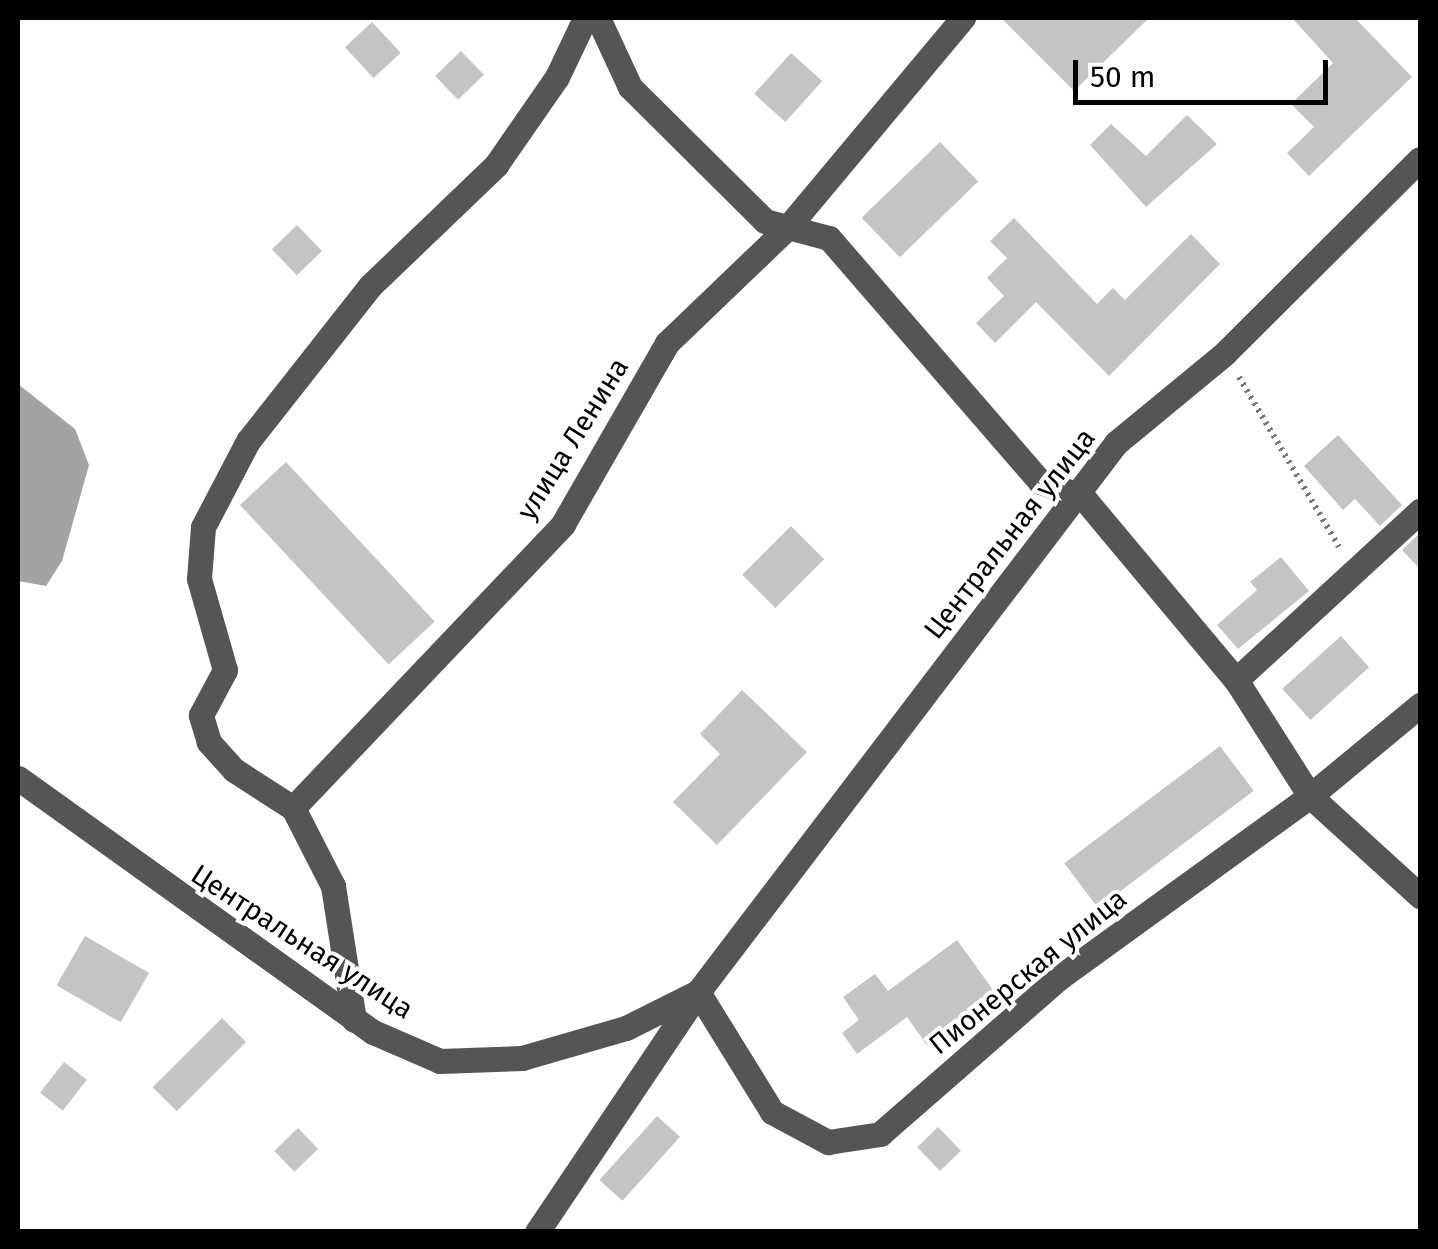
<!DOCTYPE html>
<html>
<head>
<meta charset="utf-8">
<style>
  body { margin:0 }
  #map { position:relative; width:1438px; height:1249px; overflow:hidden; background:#fff; font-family:"Fira Sans",sans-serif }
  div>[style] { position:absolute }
  .water>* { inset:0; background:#a3a3a3 }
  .building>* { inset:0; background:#c4c4c4; transform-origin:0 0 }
  .path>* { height:6px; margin-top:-3px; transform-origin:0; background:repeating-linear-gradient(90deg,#777 0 2.5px,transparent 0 7.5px) }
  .minor>* { height:25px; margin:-12.5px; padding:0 12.5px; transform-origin:12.5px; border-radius:12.5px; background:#555 }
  span { translate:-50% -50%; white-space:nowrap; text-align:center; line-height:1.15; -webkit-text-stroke:8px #fff; paint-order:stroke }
  .street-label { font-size:28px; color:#000 }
  .frame { position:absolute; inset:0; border:20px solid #000; pointer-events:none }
  .scale { position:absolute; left:1073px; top:60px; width:255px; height:45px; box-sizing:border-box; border:5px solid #000; border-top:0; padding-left:12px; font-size:30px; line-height:35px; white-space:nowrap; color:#000; -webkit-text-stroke:8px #fff; paint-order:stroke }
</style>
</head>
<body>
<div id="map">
  <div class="water">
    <div style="clip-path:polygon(18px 384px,75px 429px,89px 465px,62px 561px,46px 586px,18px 581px)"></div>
  </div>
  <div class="building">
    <div style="clip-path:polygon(1001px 18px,1149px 18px,1074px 91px)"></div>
    <div style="clip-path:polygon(1292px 18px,1355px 18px,1412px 77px,1309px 176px,1287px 153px,1314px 127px,1291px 104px,1333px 63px)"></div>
    <div style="left:372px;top:22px;width:42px;height:37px;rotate:47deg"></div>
    <div style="left:461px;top:51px;width:33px;height:36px;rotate:46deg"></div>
    <div style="left:791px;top:53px;width:42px;height:55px;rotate:42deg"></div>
    <div style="clip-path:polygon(1187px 115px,1217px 144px,1146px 207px,1090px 145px,1111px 124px,1146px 156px)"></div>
    <div style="left:940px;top:142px;width:55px;height:109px;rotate:46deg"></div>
    <div style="clip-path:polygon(1014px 218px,1097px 304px,1113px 288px,1125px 300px,1191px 234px,1220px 264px,1109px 376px,1036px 302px,995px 343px,976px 323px,1004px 296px,987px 278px,1007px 258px,990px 241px)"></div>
    <div style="left:297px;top:225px;width:36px;height:35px;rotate:46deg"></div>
    <div style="clip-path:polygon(1338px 435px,1402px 505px,1380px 526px,1355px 499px,1343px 510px,1304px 466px)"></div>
    <div style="left:286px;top:462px;width:218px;height:63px;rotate:47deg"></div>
    <div style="left:791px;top:526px;width:47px;height:69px;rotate:45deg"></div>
    <div style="clip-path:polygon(1420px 533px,1420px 569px,1402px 550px)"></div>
    <div style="clip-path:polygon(1281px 557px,1309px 591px,1238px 649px,1217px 625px,1257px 590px,1250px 582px)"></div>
    <div style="left:1341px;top:636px;width:42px;height:79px;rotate:48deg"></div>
    <div style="clip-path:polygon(742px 690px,807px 752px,717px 845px,673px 802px,720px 754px,700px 734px)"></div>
    <div style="left:1220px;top:746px;width:56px;height:195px;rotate:53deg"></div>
    <div style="left:85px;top:936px;width:74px;height:57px;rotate:30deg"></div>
    <div style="clip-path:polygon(957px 940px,996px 994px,927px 1045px,907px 1017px,857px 1054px,842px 1033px,859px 1020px,843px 997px,875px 974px,888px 991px)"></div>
    <div style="left:222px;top:1018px;width:34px;height:98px;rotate:45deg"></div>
    <div style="left:64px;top:1062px;width:29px;height:39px;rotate:38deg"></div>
    <div style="left:657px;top:1116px;width:31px;height:86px;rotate:42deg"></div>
    <div style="left:938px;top:1127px;width:33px;height:29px;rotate:46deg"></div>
    <div style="left:298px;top:1128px;width:29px;height:33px;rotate:46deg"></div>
  </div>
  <div class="path">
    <div style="left:1239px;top:377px;width:197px;rotate:59.5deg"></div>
  </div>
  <div class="minor">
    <div style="left:598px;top:18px;width:76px;rotate:65.1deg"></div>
    <div style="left:630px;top:87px;width:190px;rotate:44.8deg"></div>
    <div style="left:765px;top:221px;width:66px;rotate:14.9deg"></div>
    <div style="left:829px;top:238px;width:323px;rotate:49.1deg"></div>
    <div style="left:1040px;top:482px;width:44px;rotate:18.4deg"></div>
    <div style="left:1082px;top:496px;width:240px;rotate:50.1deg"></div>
    <div style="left:1236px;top:680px;width:138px;rotate:57.5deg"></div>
    <div style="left:1310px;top:796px;width:149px;rotate:42.3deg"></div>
    <div style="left:1236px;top:680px;width:250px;rotate:-42.6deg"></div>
    <div style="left:18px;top:778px;width:437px;rotate:35.6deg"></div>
    <div style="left:373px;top:1032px;width:73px;rotate:23.4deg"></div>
    <div style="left:440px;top:1061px;width:82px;rotate:-2.1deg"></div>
    <div style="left:522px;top:1058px;width:108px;rotate:-16.1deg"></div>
    <div style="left:626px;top:1028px;width:80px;rotate:-26.6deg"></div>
    <div style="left:698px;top:992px;width:141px;rotate:58.3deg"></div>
    <div style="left:772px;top:1112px;width:64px;rotate:28.2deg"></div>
    <div style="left:828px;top:1142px;width:53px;rotate:-8.7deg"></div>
    <div style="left:880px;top:1134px;width:239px;rotate:-41.1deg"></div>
    <div style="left:1060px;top:977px;width:309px;rotate:-35.9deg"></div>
    <div style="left:1310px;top:796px;width:143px;rotate:-39.6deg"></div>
    <div style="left:293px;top:808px;width:70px;rotate:-147.2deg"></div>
    <div style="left:234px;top:770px;width:38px;rotate:-132deg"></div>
    <div style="left:209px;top:742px;width:28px;rotate:-107deg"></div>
    <div style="left:201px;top:715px;width:51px;rotate:-61.9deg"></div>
    <div style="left:225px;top:670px;width:95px;rotate:-105.9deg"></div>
    <div style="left:199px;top:579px;width:52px;rotate:-85.6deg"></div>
    <div style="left:203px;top:527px;width:97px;rotate:-62.4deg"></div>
    <div style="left:248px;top:441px;width:197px;rotate:-51.8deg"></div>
    <div style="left:370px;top:286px;width:175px;rotate:-43.8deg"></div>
    <div style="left:496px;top:165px;width:107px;rotate:-55.3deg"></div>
    <div style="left:557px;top:77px;width:65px;rotate:-64.6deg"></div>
    <div style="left:354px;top:1020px;width:136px;rotate:-98.9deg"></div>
    <div style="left:333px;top:886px;width:88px;rotate:-117.1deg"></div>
    <div style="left:293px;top:808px;width:392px;rotate:-46.4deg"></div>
    <div style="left:563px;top:524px;width:209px;rotate:-60.1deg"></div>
    <div style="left:667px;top:343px;width:168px;rotate:-43.8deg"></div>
    <div style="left:788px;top:227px;width:273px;rotate:-50.1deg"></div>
    <div style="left:537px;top:1232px;width:289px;rotate:-56.1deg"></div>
    <div style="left:698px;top:992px;width:690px;rotate:-52.71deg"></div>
    <div style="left:1116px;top:443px;width:141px;rotate:-39.5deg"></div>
    <div style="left:1225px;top:353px;width:275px;rotate:-44.9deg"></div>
  </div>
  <div class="street-label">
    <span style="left:573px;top:439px;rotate:-58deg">улица Ленина</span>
    <span style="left:1010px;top:534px;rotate:-52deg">Центральная улица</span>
    <span style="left:302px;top:942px;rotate:33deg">Центральная улица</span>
    <span style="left:1028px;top:972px;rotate:-39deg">Пионерская улица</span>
  </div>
  <div class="frame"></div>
  <div class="scale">50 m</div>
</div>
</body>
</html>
